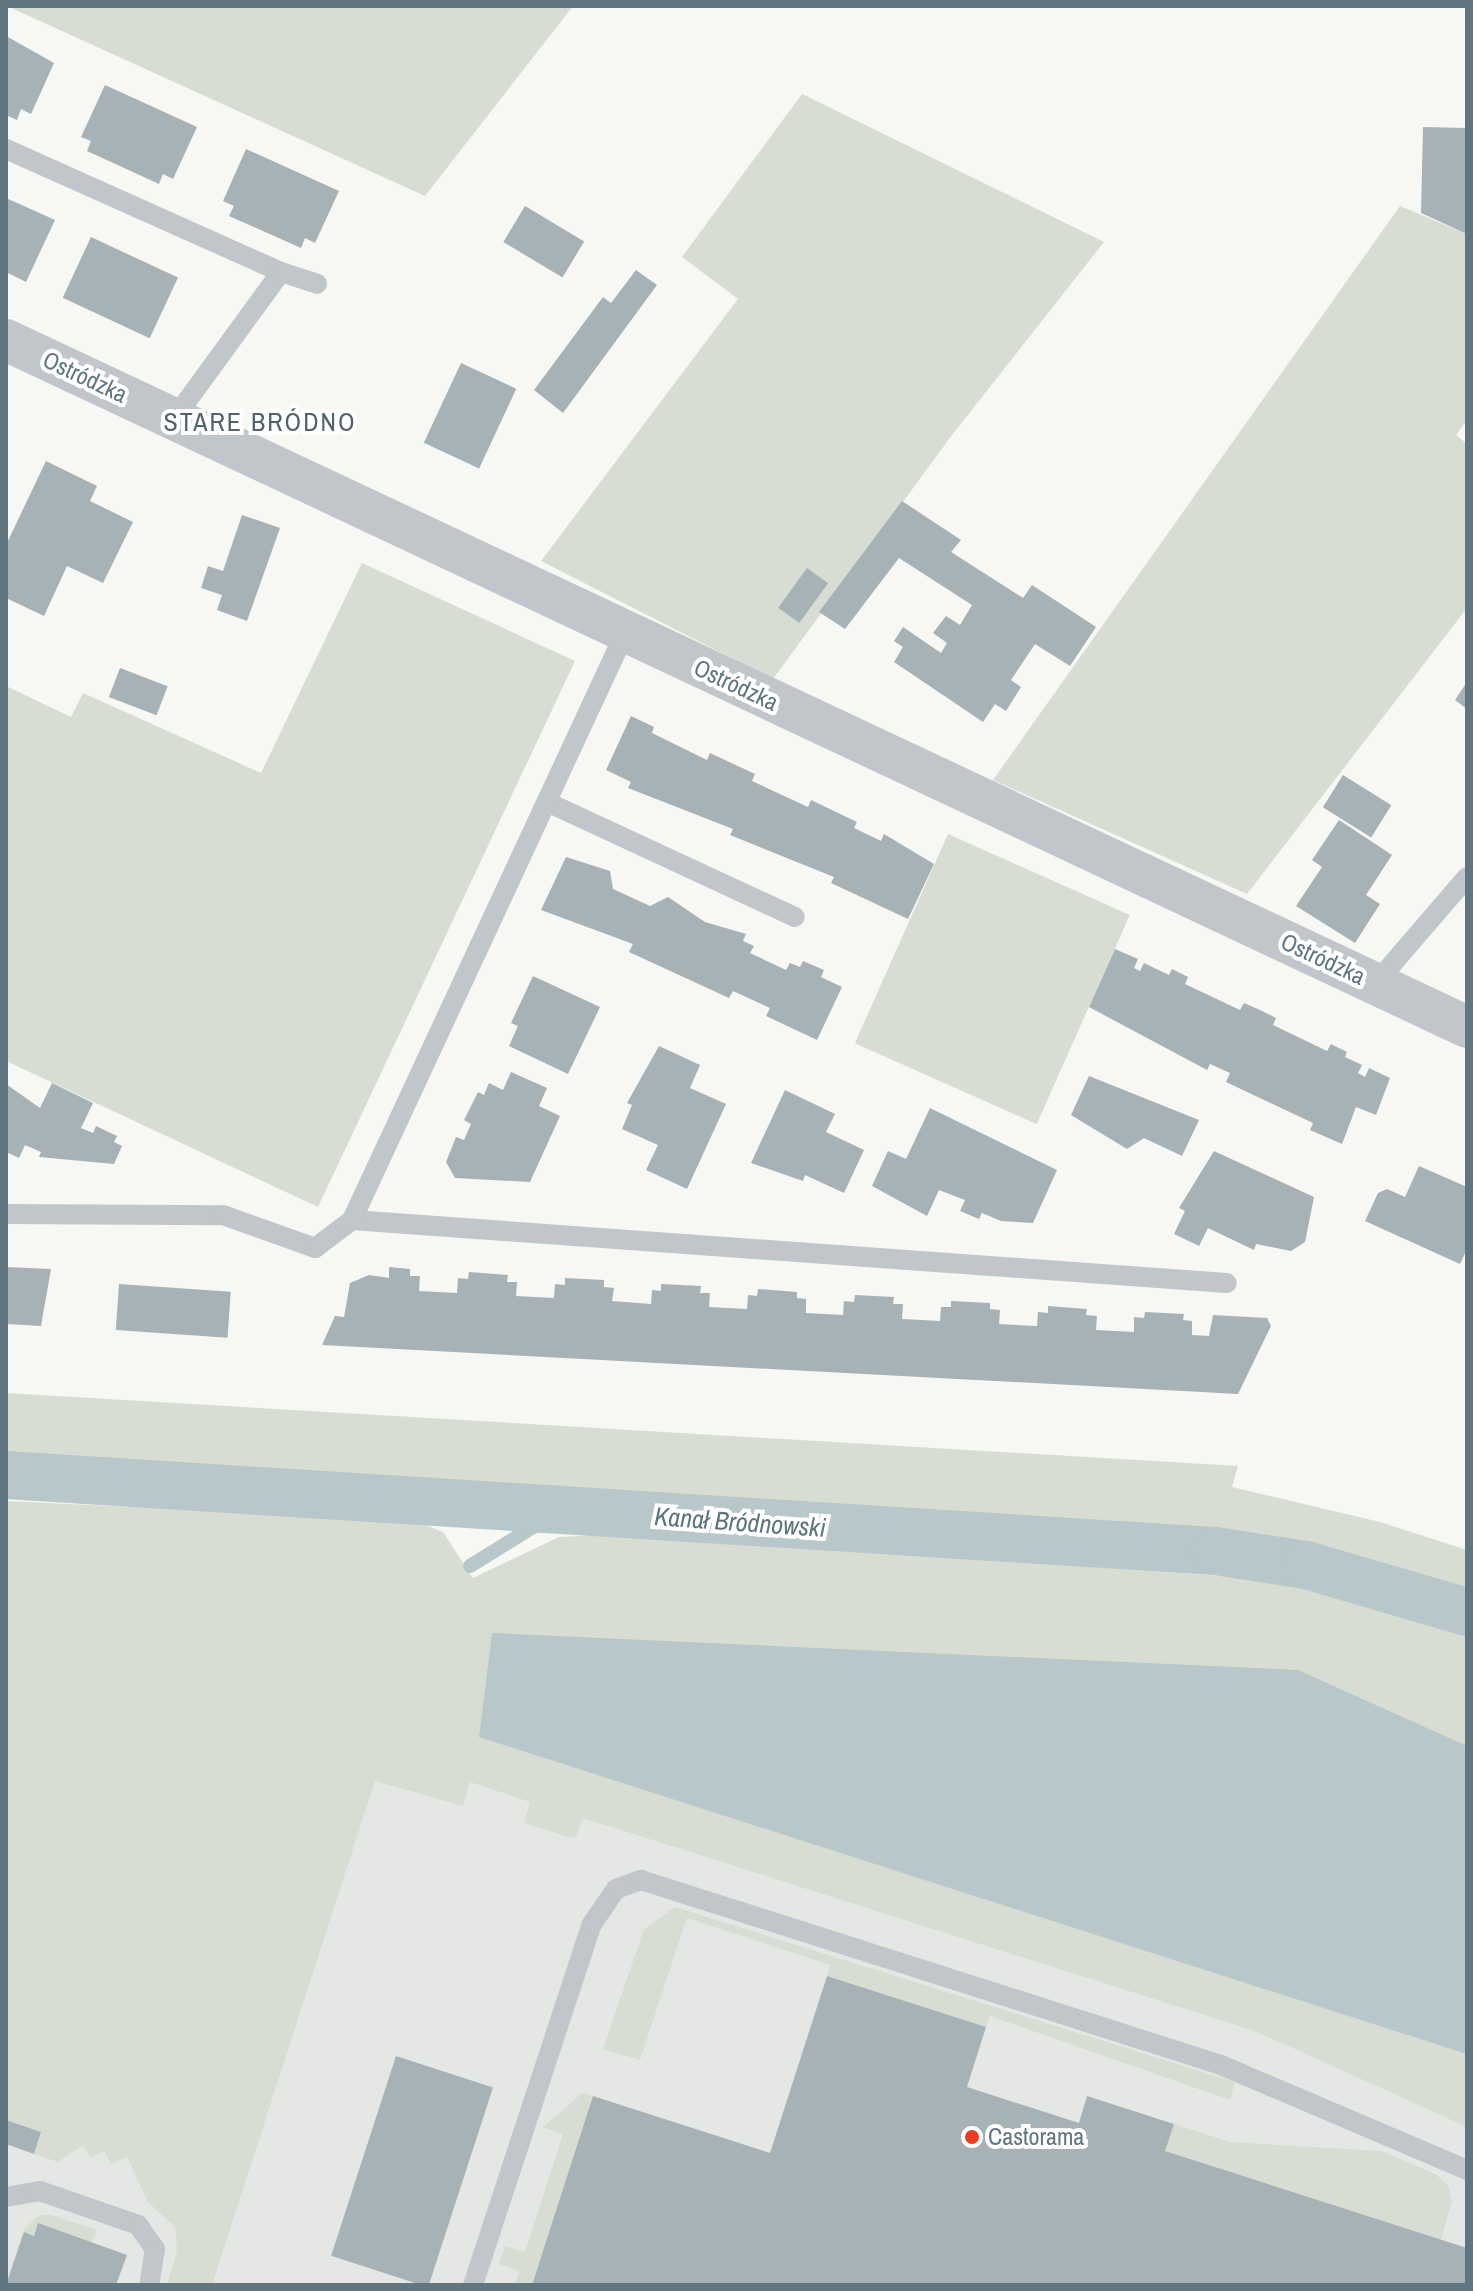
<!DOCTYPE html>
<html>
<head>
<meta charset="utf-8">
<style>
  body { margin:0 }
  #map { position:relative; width:1473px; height:2291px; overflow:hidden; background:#f7f7f4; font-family:"Archivo Narrow",sans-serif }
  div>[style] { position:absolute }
  .built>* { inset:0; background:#e5e7e5 }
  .green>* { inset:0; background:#d7ddd3; transform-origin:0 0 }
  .water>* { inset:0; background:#b8c7ca }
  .stream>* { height:14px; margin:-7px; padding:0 7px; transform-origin:7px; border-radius:7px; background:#b8c7ca }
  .canal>* { height:48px; margin:-24px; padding:0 24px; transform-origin:24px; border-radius:24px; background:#b8c7ca }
  .building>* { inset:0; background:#a7b2b6; transform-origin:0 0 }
  .lane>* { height:20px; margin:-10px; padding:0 10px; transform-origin:10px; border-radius:10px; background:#c0c6c9 }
  .street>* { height:42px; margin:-21px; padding:0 21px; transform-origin:21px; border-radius:21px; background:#c0c6c9 }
  .dots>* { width:22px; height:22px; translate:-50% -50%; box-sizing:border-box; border:4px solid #fff; border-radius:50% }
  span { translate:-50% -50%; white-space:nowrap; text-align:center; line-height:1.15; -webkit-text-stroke:8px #fff; paint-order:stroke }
  .street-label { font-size:24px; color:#617680 }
  .poi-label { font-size:24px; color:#617680 }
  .left { translate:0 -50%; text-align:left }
  .neighbourhood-label { font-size:26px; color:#53636b; letter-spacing:2px }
  .water-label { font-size:26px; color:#5c767c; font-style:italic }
  .frame { position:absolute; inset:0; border:8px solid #617680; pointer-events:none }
</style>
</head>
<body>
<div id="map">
  <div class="built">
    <div style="clip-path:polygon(6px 1556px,1467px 1659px,1467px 2285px,6px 2285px)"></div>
  </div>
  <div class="green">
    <div style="clip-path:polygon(7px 6px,573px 6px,425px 196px)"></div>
    <div style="clip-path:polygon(802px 94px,1104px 242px,952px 435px,773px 679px,541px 561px,738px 299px,682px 257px)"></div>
    <div style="clip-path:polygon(1400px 206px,1467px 234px,1467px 420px,1456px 435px,1467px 444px,1467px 608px,1247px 894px,993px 780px)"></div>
    <div style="clip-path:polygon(362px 563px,575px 661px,318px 1207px,6px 1061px,6px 686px,71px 717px,83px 693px,261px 773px)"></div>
    <div style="left:948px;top:834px;width:199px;height:229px;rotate:24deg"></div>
    <div style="clip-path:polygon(6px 1393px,1238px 1466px,1232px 1487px,1380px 1522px,1467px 1550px,1467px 1597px,1296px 1549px,1218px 1538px,6px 1452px)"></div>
    <div style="clip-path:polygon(6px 1501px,413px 1520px,443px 1532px,473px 1578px,559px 1537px,626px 1534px,1250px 1578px,1353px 1598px,1467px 1632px,1467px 2127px,1255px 2031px,583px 1818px,575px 1839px,524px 1823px,530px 1802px,470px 1782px,463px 1806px,375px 1781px,212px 2285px,167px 2285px,177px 2251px,175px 2227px,148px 2202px,127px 2157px,111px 2164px,104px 2151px,90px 2158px,83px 2145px,58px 2162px,34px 2154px,41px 2132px,6px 2120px)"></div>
    <div style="clip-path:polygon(675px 1907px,1235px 2082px,1230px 2100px,990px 2016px,986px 2027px,827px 1976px,830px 1965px,687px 1918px,640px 2060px,603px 2049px,644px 1929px)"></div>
    <div style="clip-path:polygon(582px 2093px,593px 2096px,532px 2285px,515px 2285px,519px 2271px,499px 2264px,505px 2246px,525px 2252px,563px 2134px,543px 2127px)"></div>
    <div style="clip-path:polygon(1174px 2124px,1230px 2142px,1381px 2151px,1435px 2174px,1448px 2185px,1452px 2201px,1441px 2240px,1165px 2151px)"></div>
    <div style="clip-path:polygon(51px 2215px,97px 2230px,92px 2242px,38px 2224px,34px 2236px,24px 2233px,6px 2283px,24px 2229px,39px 2215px)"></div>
  </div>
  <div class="water">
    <div style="clip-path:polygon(492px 1633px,1298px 1670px,1467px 1746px,1467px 2054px,479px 1737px)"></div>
  </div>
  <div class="stream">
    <div style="left:470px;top:1566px;width:74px;rotate:-31.8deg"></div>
    <div style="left:533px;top:1527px;width:57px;rotate:-15.3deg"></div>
  </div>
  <div class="canal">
    <div style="left:6px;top:1475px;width:1211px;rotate:3.6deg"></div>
    <div style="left:1215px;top:1551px;width:92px;rotate:8.7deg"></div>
    <div style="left:1306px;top:1565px;width:168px;rotate:16.3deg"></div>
  </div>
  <div class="building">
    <div style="clip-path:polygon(6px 36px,54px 63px,31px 114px,21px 109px,17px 120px,6px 115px)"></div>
    <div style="clip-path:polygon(105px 85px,197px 127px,173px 179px,163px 174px,159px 184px,87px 151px,91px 141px,81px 137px)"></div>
    <div style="clip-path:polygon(1423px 127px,1467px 128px,1467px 234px,1421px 213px)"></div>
    <div style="clip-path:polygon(246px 149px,339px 191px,315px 243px,305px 238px,301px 248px,229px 216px,234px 206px,223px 201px)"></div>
    <div style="clip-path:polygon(6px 198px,55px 220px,26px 282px,6px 272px)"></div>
    <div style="left:525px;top:206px;width:69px;height:42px;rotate:31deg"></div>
    <div style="left:91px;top:237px;width:96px;height:67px;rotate:25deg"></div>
    <div style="clip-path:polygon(636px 270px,657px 285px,563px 413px,534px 390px,603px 297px,611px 303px)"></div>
    <div style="left:461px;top:363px;width:61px;height:88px;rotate:25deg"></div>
    <div style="clip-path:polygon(46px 461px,97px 486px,90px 501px,133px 522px,103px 583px,67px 566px,44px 616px,6px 598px,6px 545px)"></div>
    <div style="clip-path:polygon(902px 501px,961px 540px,951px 552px,1023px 598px,1032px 585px,1096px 627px,1070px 666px,1035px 644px,1011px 680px,1021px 687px,1006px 711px,995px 704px,983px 722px,894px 662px,903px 647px,894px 641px,903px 627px,941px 653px,947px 643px,933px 633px,946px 616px,960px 625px,972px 605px,899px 558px,845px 629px,819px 612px)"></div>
    <div style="clip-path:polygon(242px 515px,280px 528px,247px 621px,217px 610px,222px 595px,201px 588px,208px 566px,223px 571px)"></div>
    <div style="left:807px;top:568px;width:26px;height:49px;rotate:36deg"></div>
    <div style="left:120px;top:668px;width:51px;height:31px;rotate:21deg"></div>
    <div style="clip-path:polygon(1467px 682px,1467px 709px,1455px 700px)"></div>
    <div style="clip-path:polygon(631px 716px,654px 727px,652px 733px,707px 760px,710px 753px,755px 774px,752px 781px,808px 807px,811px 800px,857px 822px,854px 828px,881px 841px,884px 834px,934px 864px,908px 919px,831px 883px,834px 877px,730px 835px,733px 829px,628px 788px,631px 782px,606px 770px)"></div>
    <div style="left:1343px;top:775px;width:57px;height:38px;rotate:32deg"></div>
    <div style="clip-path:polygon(1339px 820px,1392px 855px,1366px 895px,1380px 904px,1355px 943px,1296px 906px,1322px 867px,1312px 860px)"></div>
    <div style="clip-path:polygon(566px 857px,610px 871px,613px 889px,650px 906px,668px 897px,705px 922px,746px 934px,743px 941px,754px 946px,750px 953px,786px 970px,790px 963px,800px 967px,803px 961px,824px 970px,821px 977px,842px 987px,817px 1040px,766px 1016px,770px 1008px,733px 991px,729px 998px,629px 952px,633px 944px,541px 910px)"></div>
    <div style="clip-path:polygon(1115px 949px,1138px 959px,1134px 968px,1140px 971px,1144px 963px,1169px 975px,1172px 969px,1188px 977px,1185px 984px,1240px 1010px,1244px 1003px,1260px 1010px,1276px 1018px,1273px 1025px,1327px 1051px,1331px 1044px,1347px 1052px,1345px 1057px,1362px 1065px,1358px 1073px,1365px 1077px,1369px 1068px,1390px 1078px,1376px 1115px,1356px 1107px,1342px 1144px,1310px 1130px,1313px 1123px,1226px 1082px,1230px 1073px,1210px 1064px,1207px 1070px,1089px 1007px)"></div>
    <div style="clip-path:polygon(533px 976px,600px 1007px,568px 1074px,509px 1046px,518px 1026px,511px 1023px)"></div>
    <div style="clip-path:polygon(659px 1046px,700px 1065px,690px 1088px,726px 1104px,687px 1189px,646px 1170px,658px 1145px,622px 1129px,632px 1105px,627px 1103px)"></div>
    <div style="clip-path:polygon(511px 1072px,547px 1088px,539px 1106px,560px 1116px,530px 1182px,455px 1178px,446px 1162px,456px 1137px,464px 1140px,471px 1124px,464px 1120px,478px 1092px,484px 1095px,489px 1083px,503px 1090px)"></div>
    <div style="clip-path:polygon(1089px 1076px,1199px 1120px,1182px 1156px,1144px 1138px,1127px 1149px,1071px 1115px)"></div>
    <div style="clip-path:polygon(52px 1083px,93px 1103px,81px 1128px,93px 1133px,96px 1126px,117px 1136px,114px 1142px,122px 1146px,114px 1164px,39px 1157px,41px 1152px,25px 1145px,19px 1158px,6px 1152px,6px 1084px,40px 1108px)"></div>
    <div style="clip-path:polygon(785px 1090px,835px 1114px,826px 1132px,864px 1150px,844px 1193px,805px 1175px,803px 1181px,751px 1163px)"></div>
    <div style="clip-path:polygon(930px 1108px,1057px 1170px,1033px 1223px,1001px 1221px,982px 1213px,979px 1219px,960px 1211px,965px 1200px,939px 1190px,927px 1216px,872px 1186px,888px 1151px,906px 1159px)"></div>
    <div style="clip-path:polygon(1214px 1151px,1314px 1197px,1305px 1242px,1291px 1251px,1256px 1244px,1254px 1250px,1208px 1228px,1199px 1246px,1174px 1234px,1185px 1211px,1179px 1208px)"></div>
    <div style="clip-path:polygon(1419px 1166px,1467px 1187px,1467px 1249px,1460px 1264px,1365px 1221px,1378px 1193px,1387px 1189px,1405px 1197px)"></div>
    <div style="clip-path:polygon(6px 1267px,51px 1269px,41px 1326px,6px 1324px)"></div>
    <div style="clip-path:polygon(389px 1267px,410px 1269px,410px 1276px,420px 1276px,419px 1291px,457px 1293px,458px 1278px,468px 1279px,469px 1272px,508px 1275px,507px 1282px,517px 1282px,516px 1296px,554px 1298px,555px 1284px,565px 1285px,565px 1278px,604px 1280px,604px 1287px,614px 1288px,612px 1301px,651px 1304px,652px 1290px,661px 1291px,661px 1284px,701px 1286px,700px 1293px,710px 1293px,709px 1307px,747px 1309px,748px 1295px,757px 1296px,758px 1289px,797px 1292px,797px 1298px,806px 1299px,806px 1313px,843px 1315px,844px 1301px,854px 1302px,855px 1295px,894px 1297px,893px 1304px,903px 1304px,902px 1319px,940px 1321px,941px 1307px,951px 1307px,951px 1301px,990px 1303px,990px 1309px,1000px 1310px,999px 1324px,1037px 1326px,1038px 1312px,1048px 1313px,1048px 1306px,1087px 1309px,1086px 1315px,1097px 1316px,1096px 1330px,1134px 1332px,1134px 1317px,1144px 1318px,1145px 1312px,1184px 1314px,1183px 1320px,1192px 1321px,1192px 1335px,1209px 1336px,1213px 1315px,1267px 1318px,1271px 1326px,1238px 1394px,322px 1345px,335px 1316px,344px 1317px,350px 1283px,369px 1275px,389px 1278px)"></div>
    <div style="left:119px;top:1284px;width:112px;height:46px;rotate:4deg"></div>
    <div style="clip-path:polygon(827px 1976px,986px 2027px,967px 2087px,1079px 2123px,1087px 2096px,1174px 2124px,1165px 2151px,1467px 2248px,1467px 2285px,532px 2285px,593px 2096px,770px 2153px)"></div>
    <div style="left:396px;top:2056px;width:102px;height:210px;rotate:18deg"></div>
    <div style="clip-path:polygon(6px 2120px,41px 2132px,34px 2154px,6px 2144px)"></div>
    <div style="clip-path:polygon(38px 2223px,127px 2255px,116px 2285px,6px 2285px,24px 2232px,34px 2236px)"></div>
  </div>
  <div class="lane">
    <div style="left:6px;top:149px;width:301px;rotate:24.1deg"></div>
    <div style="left:281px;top:272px;width:182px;rotate:126.1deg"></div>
    <div style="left:281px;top:272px;width:38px;rotate:18deg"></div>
    <div style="left:547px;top:802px;width:273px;rotate:24.9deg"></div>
    <div style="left:1375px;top:984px;width:141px;rotate:-49.3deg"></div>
    <div style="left:6px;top:1214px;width:217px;rotate:0.3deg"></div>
    <div style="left:223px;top:1215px;width:98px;rotate:19.7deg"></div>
    <div style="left:315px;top:1248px;width:46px;rotate:-37.1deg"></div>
    <div style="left:352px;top:1220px;width:877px;rotate:4.12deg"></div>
    <div style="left:352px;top:1220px;width:647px;rotate:-65.06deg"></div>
    <div style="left:6px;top:2197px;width:35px;rotate:-10deg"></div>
    <div style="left:40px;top:2191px;width:104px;rotate:19.1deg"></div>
    <div style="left:138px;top:2225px;width:29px;rotate:55deg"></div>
    <div style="left:155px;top:2249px;width:36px;rotate:99deg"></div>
    <div style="left:473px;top:2285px;width:380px;rotate:-71.8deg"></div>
    <div style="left:592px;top:1924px;width:42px;rotate:-55.6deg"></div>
    <div style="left:616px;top:1889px;width:27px;rotate:-20deg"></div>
    <div style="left:641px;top:1880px;width:609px;rotate:17.69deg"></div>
    <div style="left:1221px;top:2065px;width:267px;rotate:23.1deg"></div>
  </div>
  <div class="street">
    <div style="left:6px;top:340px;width:1614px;rotate:25.18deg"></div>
  </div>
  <div class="dots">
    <div style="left:972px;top:2137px;background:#ea3e22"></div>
  </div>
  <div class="street-label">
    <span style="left:85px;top:377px;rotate:25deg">Ostródzka</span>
    <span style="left:736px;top:685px;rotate:25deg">Ostródzka</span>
    <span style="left:1323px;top:959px;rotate:25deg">Ostródzka</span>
  </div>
  <div class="poi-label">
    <span class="left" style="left:988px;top:2137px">Castorama</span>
  </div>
  <div class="neighbourhood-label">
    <span style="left:260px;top:422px">STARE BRÓDNO</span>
  </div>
  <div class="water-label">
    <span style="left:740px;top:1522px;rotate:4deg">Kanał Bródnowski</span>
  </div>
  <div class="frame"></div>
</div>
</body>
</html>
